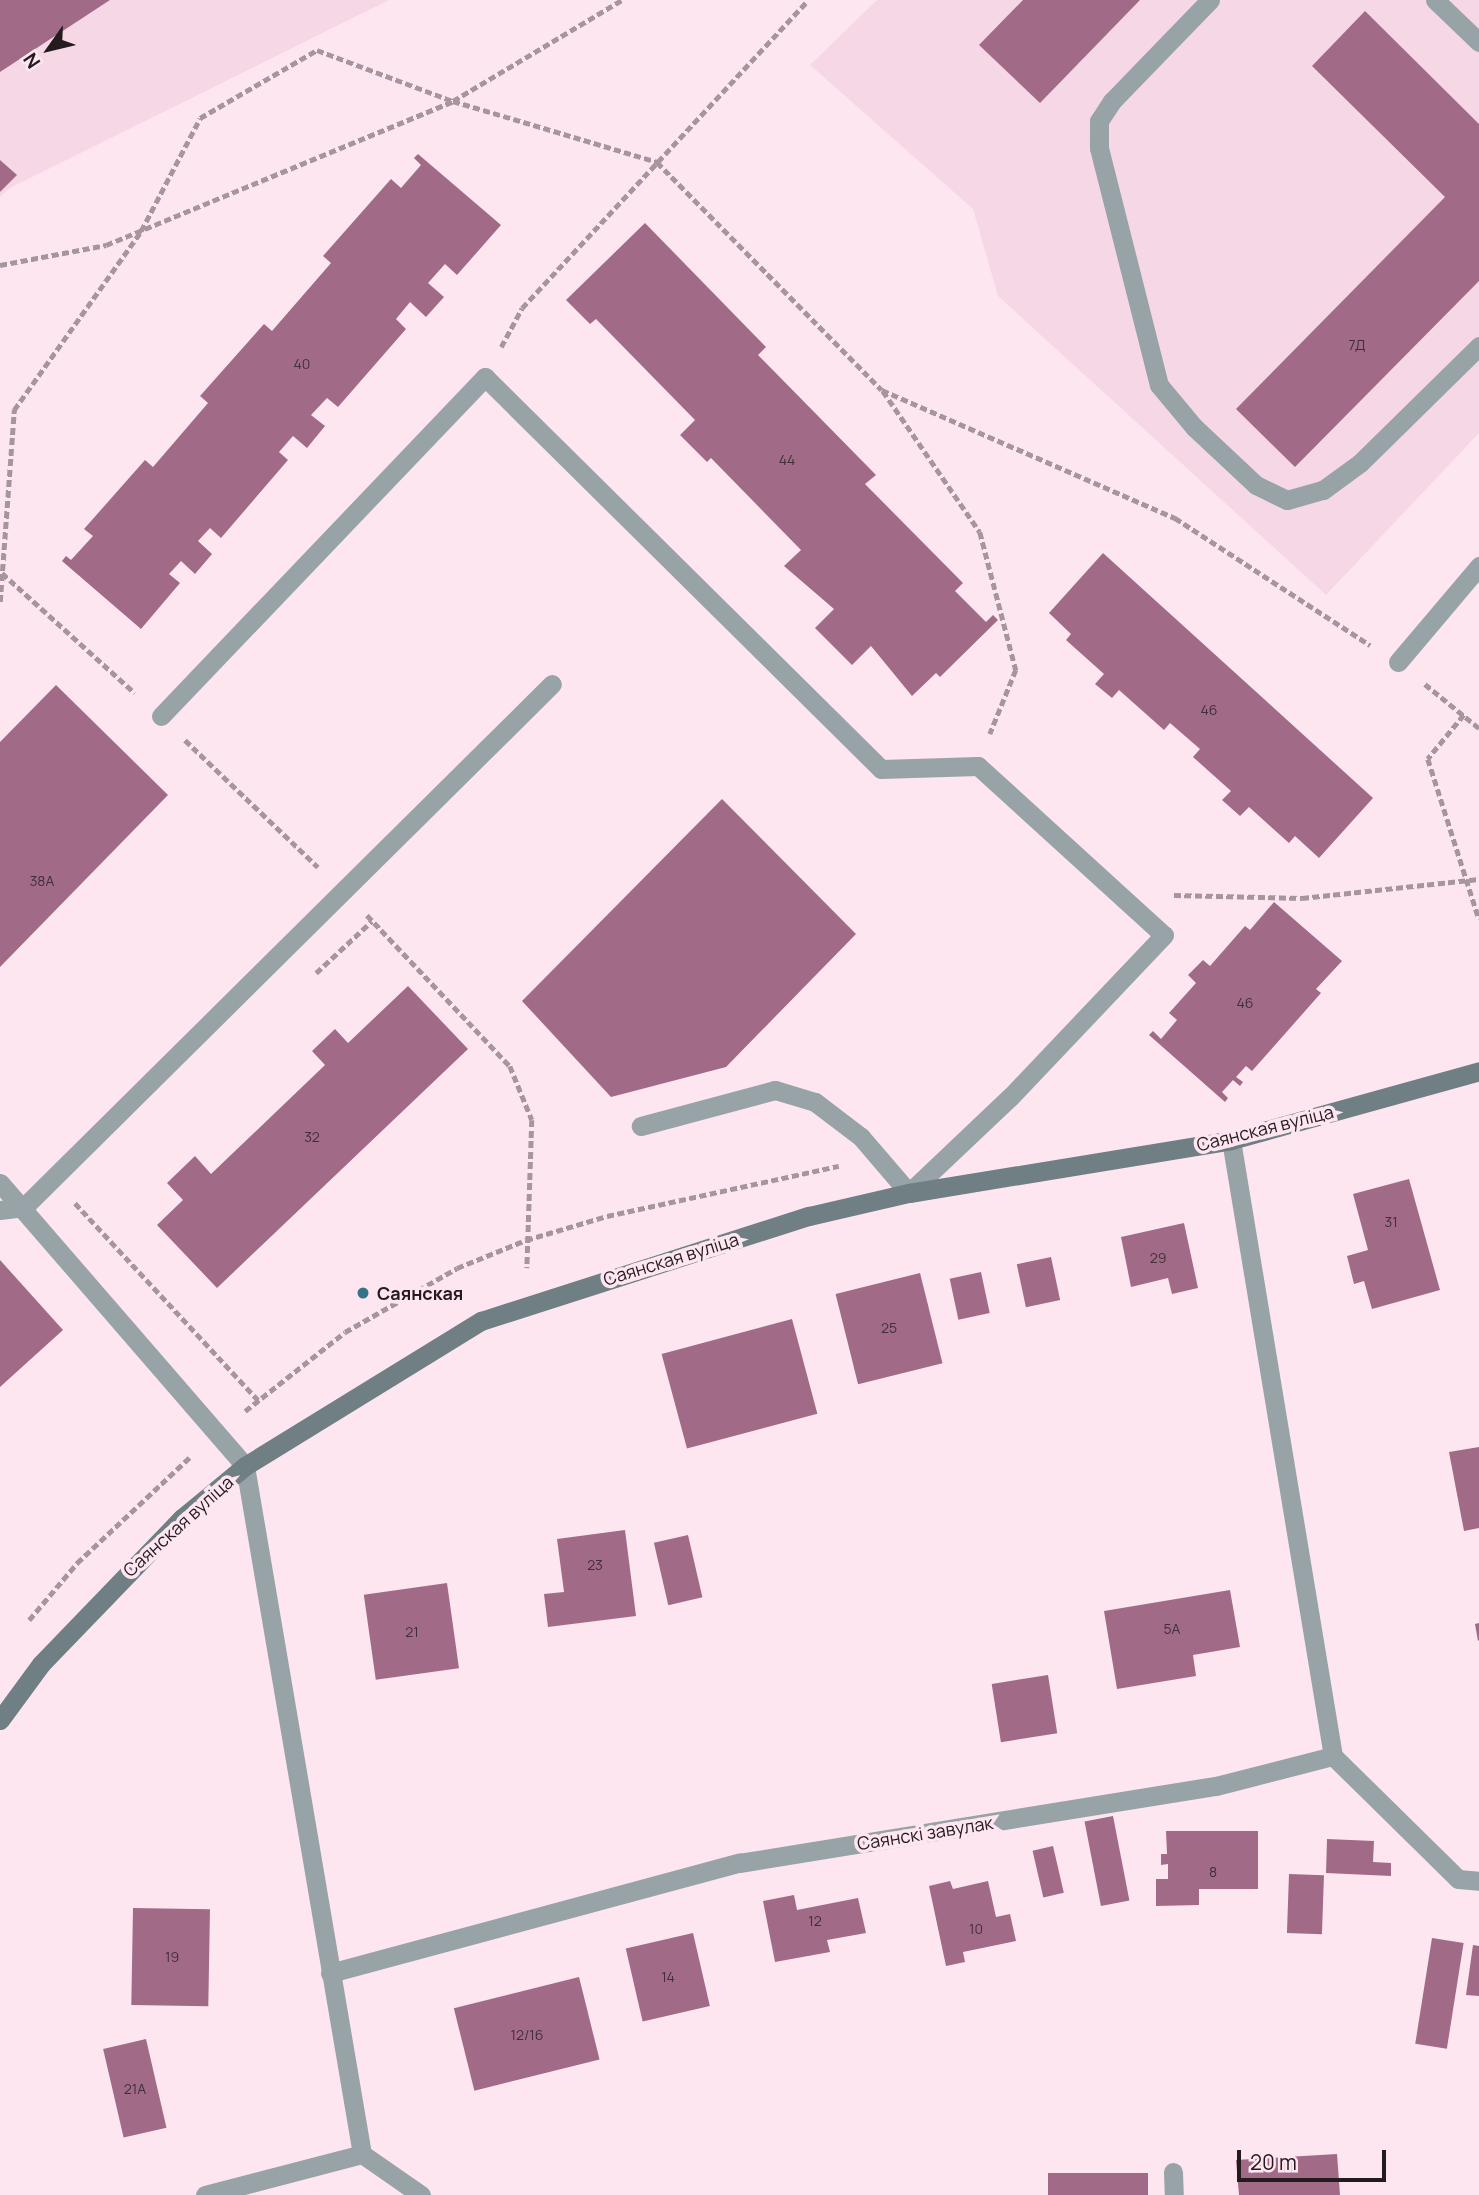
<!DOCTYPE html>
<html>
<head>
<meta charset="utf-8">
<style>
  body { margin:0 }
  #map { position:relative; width:1479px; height:2195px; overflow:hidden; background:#fee6f1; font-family:Manrope,sans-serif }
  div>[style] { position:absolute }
  .built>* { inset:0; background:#f6d7e5 }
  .building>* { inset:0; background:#a16b87; transform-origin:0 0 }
  .path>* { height:4.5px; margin-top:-2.25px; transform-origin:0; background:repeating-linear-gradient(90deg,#a6959d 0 7px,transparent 0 10.5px) }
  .service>* { height:19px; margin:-9.5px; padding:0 9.5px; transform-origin:9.5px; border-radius:9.5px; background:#98a3a7 }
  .minor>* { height:19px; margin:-9.5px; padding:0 9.5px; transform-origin:9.5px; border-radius:9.5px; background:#98a3a7 }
  .secondary>* { height:19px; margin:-9.5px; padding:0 9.5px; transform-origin:9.5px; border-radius:9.5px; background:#6f7f84 }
  .dots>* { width:19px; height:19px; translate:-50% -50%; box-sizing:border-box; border:4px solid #fee6f1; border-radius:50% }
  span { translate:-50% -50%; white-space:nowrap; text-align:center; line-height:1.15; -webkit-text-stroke:7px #fee6f1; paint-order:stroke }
  .number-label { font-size:14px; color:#422f38 }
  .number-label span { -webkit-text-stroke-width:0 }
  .street-label { font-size:18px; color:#231b1e }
  .poi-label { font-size:18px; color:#231b1e; font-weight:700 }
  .left { translate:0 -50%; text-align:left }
  .north { position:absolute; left:14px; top:14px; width:70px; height:70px; -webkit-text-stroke:5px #fee6f1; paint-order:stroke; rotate:236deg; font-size:19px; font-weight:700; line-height:28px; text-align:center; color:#231b1e }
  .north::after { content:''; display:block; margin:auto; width:24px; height:32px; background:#231b1e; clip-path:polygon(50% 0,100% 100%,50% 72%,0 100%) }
  .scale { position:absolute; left:1237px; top:2150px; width:149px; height:32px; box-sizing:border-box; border:4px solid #231b1e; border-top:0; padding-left:9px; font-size:21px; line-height:24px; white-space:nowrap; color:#231b1e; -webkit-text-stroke:5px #fee6f1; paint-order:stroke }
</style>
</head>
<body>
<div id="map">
  <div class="built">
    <div style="clip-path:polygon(0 0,389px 0,10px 188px,0 197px)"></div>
    <div style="clip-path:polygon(877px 0,1479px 0,1479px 433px,1326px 595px,998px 296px,973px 209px,810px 65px)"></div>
  </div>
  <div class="building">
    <div style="clip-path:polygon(0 0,110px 0,0 72px)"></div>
    <div style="clip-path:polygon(1023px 0,1140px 0,1040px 103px,979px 45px)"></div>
    <div style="clip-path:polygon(1365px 11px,1479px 124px,1479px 281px,1295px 467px,1236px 409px,1445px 197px,1312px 66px)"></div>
    <div style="clip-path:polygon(418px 154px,501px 225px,457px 275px,445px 264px,428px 283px,444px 297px,426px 317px,410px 302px,396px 319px,406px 329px,338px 407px,327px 398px,311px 415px,325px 426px,307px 448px,293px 436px,279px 452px,288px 460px,221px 538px,210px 528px,198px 541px,212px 554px,195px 574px,181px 561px,169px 574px,180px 583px,141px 629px,62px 561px,66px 556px,71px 560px,93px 536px,84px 529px,145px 460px,153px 467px,208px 403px,200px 396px,264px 324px,272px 331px,331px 263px,323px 256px,391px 179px,401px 188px,421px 165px,414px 158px)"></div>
    <div style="clip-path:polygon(0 160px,17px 175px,0 192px)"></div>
    <div style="clip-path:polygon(645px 223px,766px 347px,758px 355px,876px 475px,865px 484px,963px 583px,955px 591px,986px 622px,993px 615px,998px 620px,940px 677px,936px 673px,912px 696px,871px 646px,852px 665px,815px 628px,834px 609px,784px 566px,801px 550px,711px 458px,707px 462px,680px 435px,695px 420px,596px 319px,590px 324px,566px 300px)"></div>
    <div style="clip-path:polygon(1103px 553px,1373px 798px,1319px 858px,1295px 836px,1289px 843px,1249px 807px,1240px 816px,1222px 800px,1231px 791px,1193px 757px,1200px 749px,1170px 723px,1164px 730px,1119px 690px,1112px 698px,1095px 684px,1104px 674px,1066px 640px,1071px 634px,1049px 613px)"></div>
    <div style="clip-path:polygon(56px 685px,168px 795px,0 967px,0 742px)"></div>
    <div style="clip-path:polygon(722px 799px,856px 934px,726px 1067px,611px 1097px,522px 1001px)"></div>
    <div style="clip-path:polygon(1274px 902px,1342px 961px,1316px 989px,1321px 993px,1252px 1071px,1246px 1066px,1236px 1077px,1243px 1082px,1240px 1086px,1233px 1080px,1222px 1092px,1228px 1098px,1225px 1102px,1149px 1035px,1153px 1031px,1161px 1039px,1177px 1020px,1169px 1013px,1196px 983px,1188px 975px,1203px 960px,1210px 966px,1245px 926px,1250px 930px)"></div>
    <div style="clip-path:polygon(408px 986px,468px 1049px,217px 1288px,157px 1225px,183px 1200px,167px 1183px,195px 1156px,211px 1174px,325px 1065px,312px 1051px,335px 1029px,348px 1043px)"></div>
    <div style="clip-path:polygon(1409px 1179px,1440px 1290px,1372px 1309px,1364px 1281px,1354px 1284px,1347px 1256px,1368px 1250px,1353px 1194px)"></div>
    <div style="clip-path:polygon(1184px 1223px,1198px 1288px,1172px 1294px,1168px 1278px,1131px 1287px,1121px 1237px)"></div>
    <div style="left:1051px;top:1257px;width:44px;height:35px;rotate:78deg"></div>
    <div style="clip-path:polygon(0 1260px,63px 1330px,0 1387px)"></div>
    <div style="left:981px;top:1272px;width:42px;height:32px;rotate:78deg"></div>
    <div style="left:920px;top:1273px;width:93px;height:87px;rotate:76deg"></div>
    <div style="left:792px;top:1319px;width:98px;height:135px;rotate:75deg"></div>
    <div style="clip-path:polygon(1479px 1447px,1479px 1528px,1464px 1531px,1449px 1452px)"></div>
    <div style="clip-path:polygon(625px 1530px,636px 1616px,548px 1627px,544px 1594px,564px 1592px,557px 1539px)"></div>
    <div style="left:688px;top:1535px;width:64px;height:35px;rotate:77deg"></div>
    <div style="left:447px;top:1583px;width:86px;height:84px;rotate:82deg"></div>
    <div style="clip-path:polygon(1230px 1590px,1240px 1647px,1193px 1655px,1196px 1676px,1117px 1689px,1104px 1611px)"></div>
    <div style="clip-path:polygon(1479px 1623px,1479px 1640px,1478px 1641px,1475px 1624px)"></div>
    <div style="left:1048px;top:1675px;width:59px;height:57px;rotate:81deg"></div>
    <div style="left:1113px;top:1816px;width:86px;height:29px;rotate:79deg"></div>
    <div style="clip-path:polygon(1166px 1831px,1258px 1831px,1258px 1889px,1199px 1889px,1199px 1905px,1156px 1906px,1156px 1879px,1168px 1879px,1168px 1864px,1161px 1865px,1161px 1854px,1167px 1854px)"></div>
    <div style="clip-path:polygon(1327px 1839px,1374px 1841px,1373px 1862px,1391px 1863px,1391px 1876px,1326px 1873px)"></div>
    <div style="left:1053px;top:1846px;width:48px;height:21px;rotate:77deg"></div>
    <div style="left:1289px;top:1874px;width:35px;height:59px;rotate:2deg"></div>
    <div style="clip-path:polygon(950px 1881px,953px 1889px,988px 1881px,996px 1917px,1010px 1914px,1016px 1941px,963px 1952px,965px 1962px,946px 1966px,929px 1886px)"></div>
    <div style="clip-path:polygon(794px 1895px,797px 1910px,858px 1898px,866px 1933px,827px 1940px,830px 1952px,775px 1962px,763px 1901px)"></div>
    <div style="left:133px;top:1908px;width:77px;height:97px;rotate:1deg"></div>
    <div style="left:693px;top:1933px;width:75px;height:69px;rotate:77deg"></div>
    <div style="left:1432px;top:1938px;width:32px;height:107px;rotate:9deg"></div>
    <div style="clip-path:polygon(1473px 1945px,1479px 1946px,1479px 1996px,1466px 1995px)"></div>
    <div style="left:579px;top:1977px;width:85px;height:129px;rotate:76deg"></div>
    <div style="left:146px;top:2039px;width:91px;height:44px;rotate:77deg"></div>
    <div style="clip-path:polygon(1337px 2154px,1340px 2195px,1239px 2195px,1236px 2160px)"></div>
    <div style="left:1048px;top:2173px;width:100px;height:22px"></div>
  </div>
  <div class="path">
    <div style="left:0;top:265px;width:108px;rotate:-10.7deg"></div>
    <div style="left:106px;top:245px;width:376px;rotate:-22.5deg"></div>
    <div style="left:453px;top:101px;width:197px;rotate:-30.9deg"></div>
    <div style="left:501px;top:347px;width:44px;rotate:-61.7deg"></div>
    <div style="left:522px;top:308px;width:420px;rotate:-47.1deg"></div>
    <div style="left:883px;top:391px;width:171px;rotate:55.5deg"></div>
    <div style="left:980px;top:532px;width:143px;rotate:75.4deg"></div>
    <div style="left:1016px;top:670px;width:69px;rotate:112.1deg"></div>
    <div style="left:2px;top:573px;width:179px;rotate:42.1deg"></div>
    <div style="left:0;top:602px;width:193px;rotate:-85.8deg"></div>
    <div style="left:14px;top:410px;width:219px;rotate:-54.6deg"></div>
    <div style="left:141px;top:231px;width:127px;rotate:-62.4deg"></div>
    <div style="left:200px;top:118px;width:135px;rotate:-30.2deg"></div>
    <div style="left:317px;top:50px;width:145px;rotate:20.6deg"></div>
    <div style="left:453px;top:101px;width:213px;rotate:16.6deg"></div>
    <div style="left:657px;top:162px;width:320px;rotate:45.4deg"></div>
    <div style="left:882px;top:390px;width:320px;rotate:23.6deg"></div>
    <div style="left:1175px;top:518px;width:233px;rotate:33.1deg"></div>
    <div style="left:1425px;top:684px;width:70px;rotate:39.2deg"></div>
    <div style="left:1464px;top:715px;width:57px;rotate:129.3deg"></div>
    <div style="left:1428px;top:759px;width:168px;rotate:72.3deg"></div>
    <div style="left:185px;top:740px;width:184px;rotate:43.7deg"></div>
    <div style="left:1174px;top:895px;width:128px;rotate:1.3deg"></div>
    <div style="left:1302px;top:898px;width:178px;rotate:-6.1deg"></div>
    <div style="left:367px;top:915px;width:208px;rotate:46.6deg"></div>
    <div style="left:510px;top:1066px;width:58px;rotate:67.8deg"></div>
    <div style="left:532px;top:1120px;width:148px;rotate:91.9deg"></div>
    <div style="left:316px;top:973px;width:76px;rotate:-42.9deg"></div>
    <div style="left:75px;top:1203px;width:269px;rotate:47.1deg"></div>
    <div style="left:245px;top:1411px;width:127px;rotate:-38.3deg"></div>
    <div style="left:345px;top:1332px;width:129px;rotate:-29.7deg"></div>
    <div style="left:457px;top:1268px;width:74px;rotate:-22.1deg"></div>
    <div style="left:526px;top:1240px;width:84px;rotate:-16.5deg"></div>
    <div style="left:607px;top:1216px;width:237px;rotate:-12.2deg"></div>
    <div style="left:29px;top:1620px;width:75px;rotate:-49.9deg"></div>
    <div style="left:77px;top:1563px;width:155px;rotate:-43.2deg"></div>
  </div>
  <div class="service">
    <div style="left:1210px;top:0;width:141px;rotate:134.1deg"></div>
    <div style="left:1112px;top:101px;width:24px;rotate:123deg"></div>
    <div style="left:1099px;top:121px;width:27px;rotate:90deg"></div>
    <div style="left:1099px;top:148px;width:244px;rotate:75.8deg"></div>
    <div style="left:1159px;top:385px;width:55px;rotate:50.2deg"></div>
    <div style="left:1194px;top:427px;width:85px;rotate:43.1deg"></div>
    <div style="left:1256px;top:485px;width:34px;rotate:26deg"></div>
    <div style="left:1287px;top:500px;width:37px;rotate:-16deg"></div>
    <div style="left:1323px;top:490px;width:46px;rotate:-36.1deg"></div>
    <div style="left:1360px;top:463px;width:167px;rotate:-44.5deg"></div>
    <div style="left:1435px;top:0;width:61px;rotate:43.7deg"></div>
    <div style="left:1398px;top:662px;width:126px;rotate:-49.8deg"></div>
    <div style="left:161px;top:716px;width:469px;rotate:-46.3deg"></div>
    <div style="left:485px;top:377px;width:557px;rotate:44.71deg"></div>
    <div style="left:881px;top:769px;width:97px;rotate:-1.8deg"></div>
    <div style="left:978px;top:766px;width:251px;rotate:42.3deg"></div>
    <div style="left:1164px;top:935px;width:224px;rotate:133.5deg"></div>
    <div style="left:1010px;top:1097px;width:139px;rotate:136.5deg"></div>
    <div style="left:909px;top:1193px;width:74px;rotate:-130.6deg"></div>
    <div style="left:861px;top:1137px;width:58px;rotate:-142.7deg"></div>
    <div style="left:815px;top:1102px;width:42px;rotate:-163.3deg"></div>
    <div style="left:775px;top:1090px;width:139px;rotate:165deg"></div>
    <div style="left:0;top:1183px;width:374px;rotate:49.1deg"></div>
    <div style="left:0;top:1210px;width:24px;rotate:-7deg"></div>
    <div style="left:24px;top:1207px;width:743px;rotate:-44.73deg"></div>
  </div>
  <div class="minor">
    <div style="left:1231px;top:1140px;width:624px;rotate:80.6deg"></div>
    <div style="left:245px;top:1466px;width:698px;rotate:80.35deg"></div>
    <div style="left:1333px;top:1756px;width:175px;rotate:44.5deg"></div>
    <div style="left:1458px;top:1879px;width:21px;rotate:5deg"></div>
    <div style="left:330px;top:1973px;width:424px;rotate:-15.1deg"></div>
    <div style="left:739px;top:1863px;width:483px;rotate:-9.2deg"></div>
    <div style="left:1216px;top:1786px;width:121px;rotate:-14.4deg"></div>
    <div style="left:362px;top:2154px;width:72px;rotate:34.8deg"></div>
    <div style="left:1173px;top:2172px;width:23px;rotate:88deg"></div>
    <div style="left:205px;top:2195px;width:162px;rotate:-14.6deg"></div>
  </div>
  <div class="secondary">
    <div style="left:0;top:1720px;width:69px;rotate:-53.8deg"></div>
    <div style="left:41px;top:1664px;width:203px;rotate:-46deg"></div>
    <div style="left:182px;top:1518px;width:82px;rotate:-39.5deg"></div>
    <div style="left:245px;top:1466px;width:277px;rotate:-31.6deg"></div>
    <div style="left:481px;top:1321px;width:344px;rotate:-17.8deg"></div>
    <div style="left:809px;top:1216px;width:103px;rotate:-13deg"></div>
    <div style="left:909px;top:1193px;width:326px;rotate:-9.3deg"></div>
    <div style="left:1231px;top:1140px;width:257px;rotate:-15.5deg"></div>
  </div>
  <div class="dots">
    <div style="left:363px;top:1293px;background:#337487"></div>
  </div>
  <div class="number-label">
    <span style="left:1357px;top:345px">7Д</span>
    <span style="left:302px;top:364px">40</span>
    <span style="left:787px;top:460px">44</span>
    <span style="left:1209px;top:710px">46</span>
    <span style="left:42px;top:881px">38А</span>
    <span style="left:1245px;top:1003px">46</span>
    <span style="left:312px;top:1137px">32</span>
    <span style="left:1391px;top:1222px">31</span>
    <span style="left:1158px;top:1258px">29</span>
    <span style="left:889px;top:1328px">25</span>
    <span style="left:595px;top:1565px">23</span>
    <span style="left:1172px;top:1629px">5А</span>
    <span style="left:412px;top:1632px">21</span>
    <span style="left:1213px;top:1872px">8</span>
    <span style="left:815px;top:1921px">12</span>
    <span style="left:976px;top:1929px">10</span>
    <span style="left:172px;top:1957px">19</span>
    <span style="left:668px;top:1977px">14</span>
    <span style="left:527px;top:2035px">12/16</span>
    <span style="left:135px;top:2089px">21А</span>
  </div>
  <div class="street-label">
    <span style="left:1265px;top:1128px;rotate:-14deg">Саянская вуліца</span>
    <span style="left:671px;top:1259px;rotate:-17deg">Саянская вуліца</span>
    <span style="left:178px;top:1526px;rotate:-42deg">Саянская вуліца</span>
    <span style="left:925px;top:1833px;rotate:-9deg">Саянскі завулак</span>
  </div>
  <div class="poi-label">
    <span class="left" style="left:377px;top:1293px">Саянская</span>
  </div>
  <div class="north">N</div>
  <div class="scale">20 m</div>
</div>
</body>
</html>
